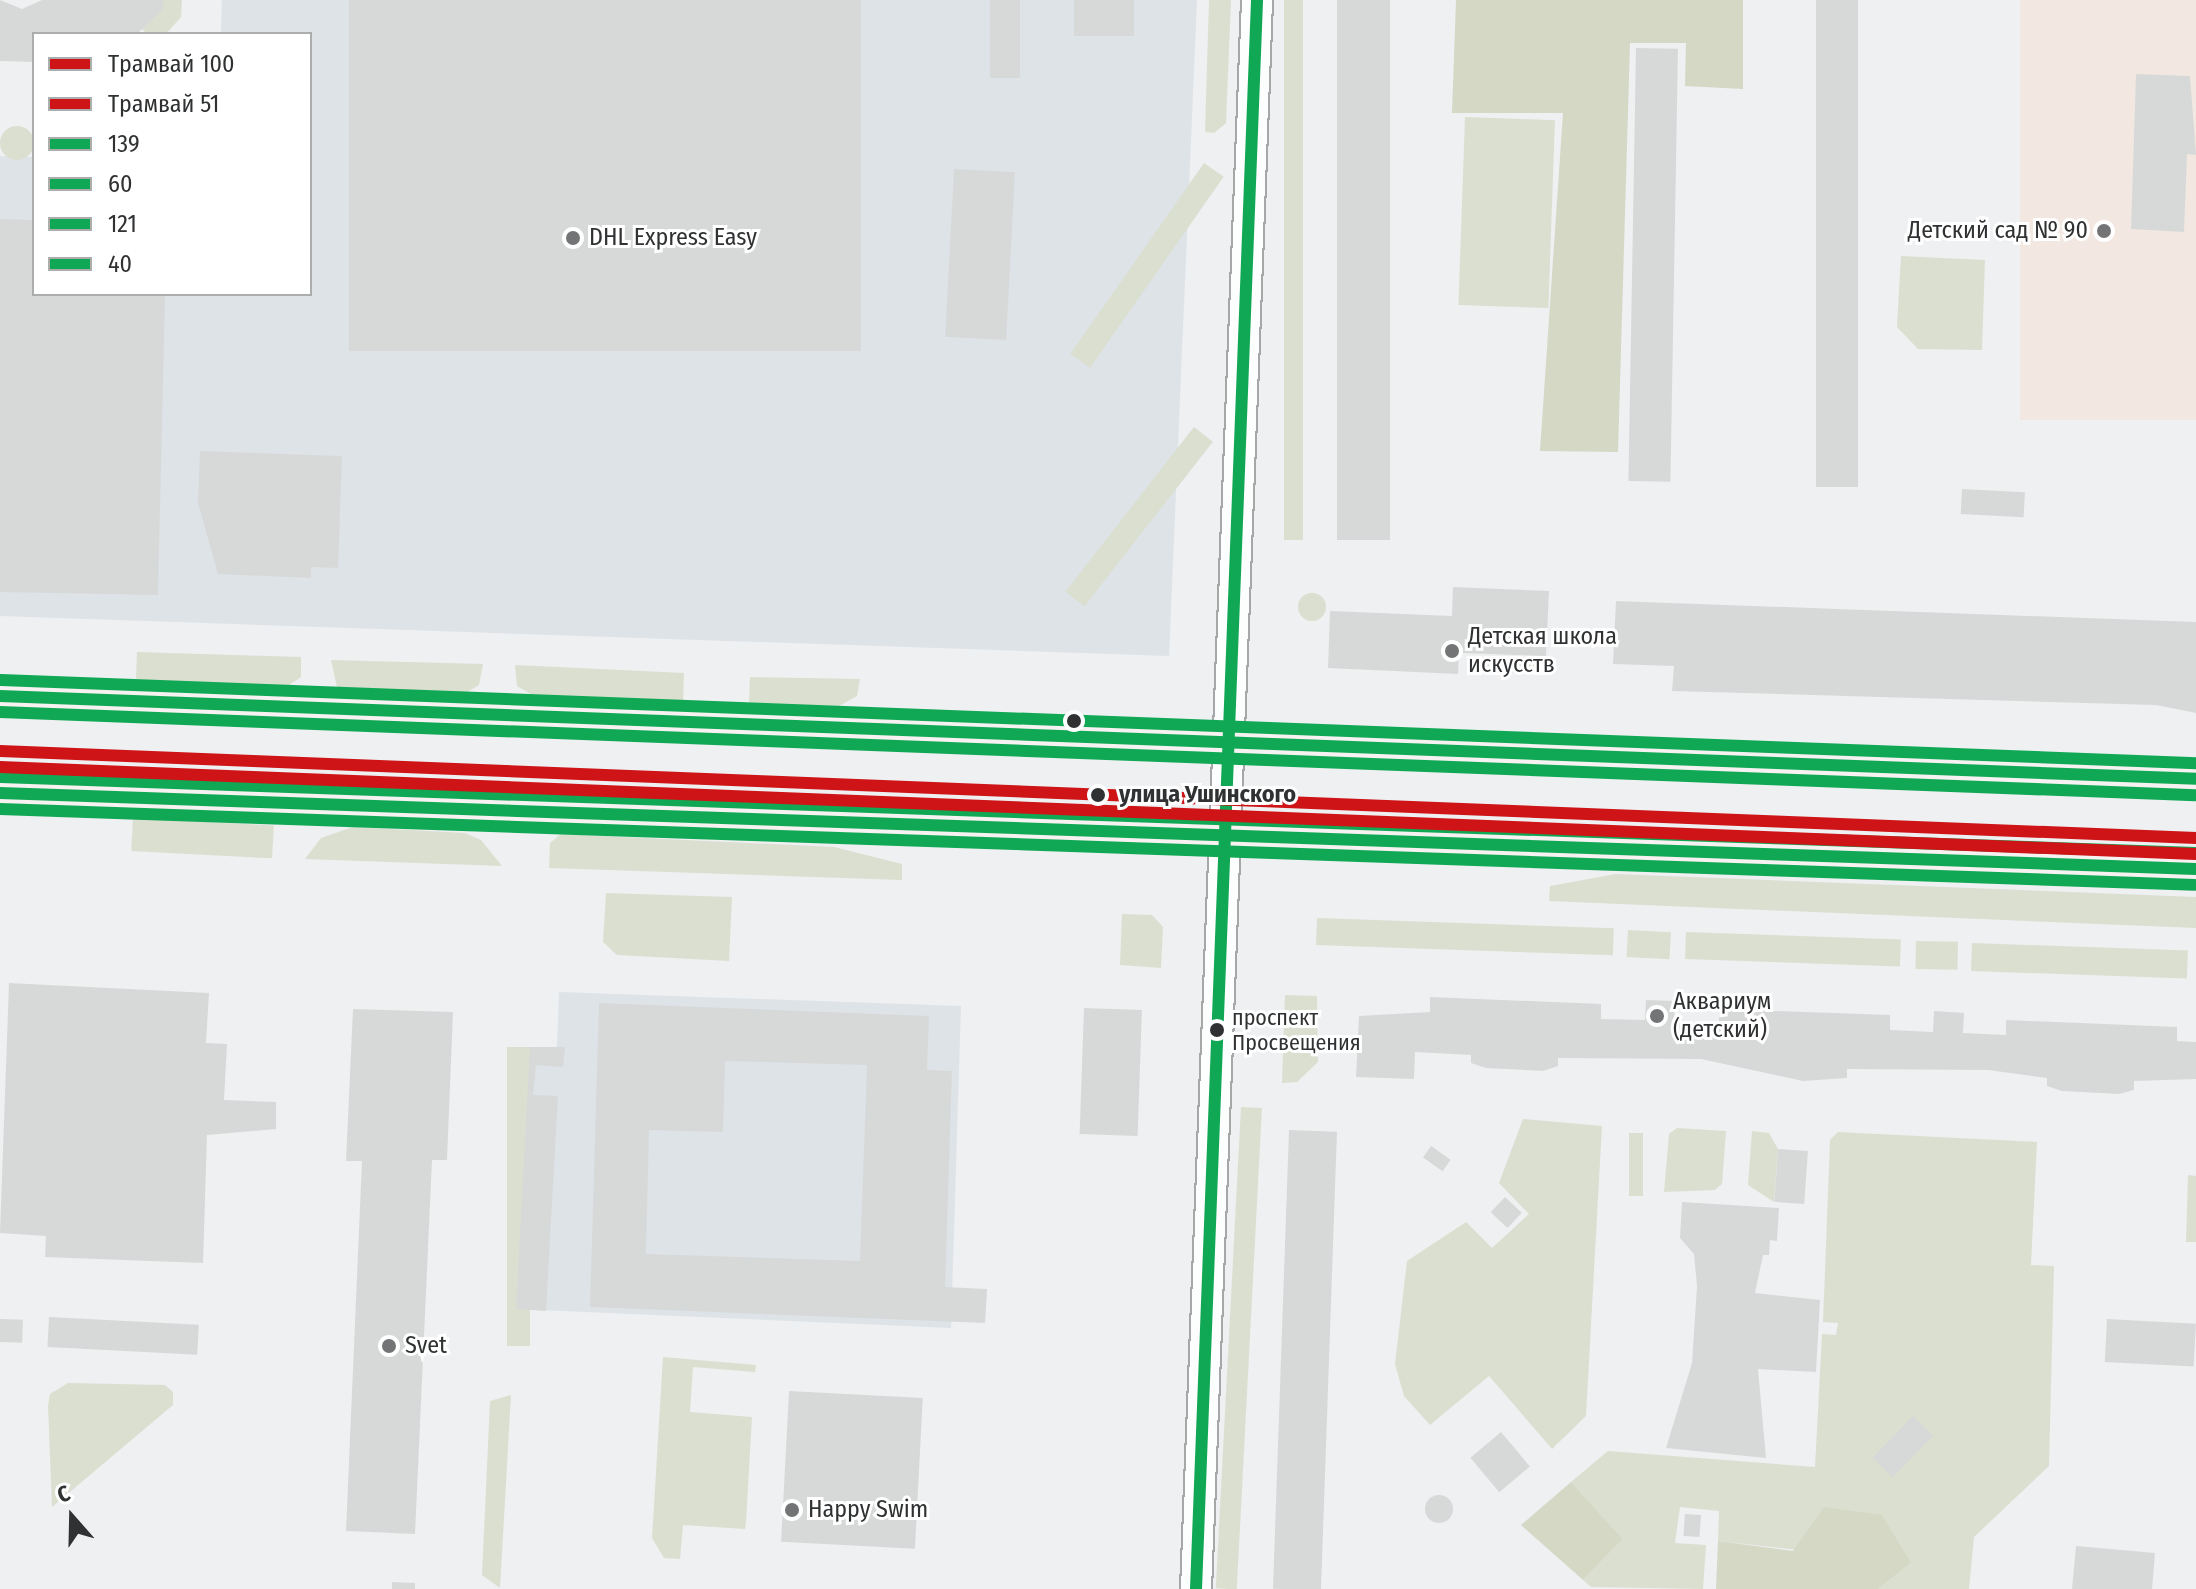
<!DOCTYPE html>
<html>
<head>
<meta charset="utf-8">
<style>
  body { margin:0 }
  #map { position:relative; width:2196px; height:1589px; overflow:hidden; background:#eef0f2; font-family:"Fira Sans Condensed",sans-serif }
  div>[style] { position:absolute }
  .built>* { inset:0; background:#dee3e8 }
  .education>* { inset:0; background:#f2e8e1; transform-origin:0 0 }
  .green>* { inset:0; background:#dbdfd0; transform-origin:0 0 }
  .round { border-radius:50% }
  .forest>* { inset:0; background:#d4d8c5 }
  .building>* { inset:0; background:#d7d9d9; transform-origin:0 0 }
  .roads { filter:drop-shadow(2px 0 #a6a7a8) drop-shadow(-2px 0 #a6a7a8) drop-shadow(0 2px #a6a7a8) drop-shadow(0 -2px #a6a7a8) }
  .minor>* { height:30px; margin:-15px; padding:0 15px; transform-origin:15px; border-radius:15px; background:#fcfdfd }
  .major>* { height:36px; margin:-18px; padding:0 18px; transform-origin:18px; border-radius:18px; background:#f5f2f1 }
  .bus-1>* { height:12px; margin:-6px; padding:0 6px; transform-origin:6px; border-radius:6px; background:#10a855 }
  .bus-2>* { height:12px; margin:-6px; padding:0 6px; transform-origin:6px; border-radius:6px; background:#10a855 }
  .bus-3>* { height:12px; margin:-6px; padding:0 6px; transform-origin:6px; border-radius:6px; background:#10a855 }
  .bus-4>* { height:12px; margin:-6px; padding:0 6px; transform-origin:6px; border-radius:6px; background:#10a855 }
  .tram-1>* { height:12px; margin:-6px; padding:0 6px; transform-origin:6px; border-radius:6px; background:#ce1417 }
  .tram-2>* { height:12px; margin:-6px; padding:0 6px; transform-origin:6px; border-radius:6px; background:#ce1417 }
  .dots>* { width:22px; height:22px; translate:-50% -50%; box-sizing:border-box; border:4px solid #fff; border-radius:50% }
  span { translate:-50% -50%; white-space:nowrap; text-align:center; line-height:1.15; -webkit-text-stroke:6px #fff; paint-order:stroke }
  .bus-label { font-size:22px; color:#2f3132 }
  .left { translate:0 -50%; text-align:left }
  .poi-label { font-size:24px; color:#2f3132 }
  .right { translate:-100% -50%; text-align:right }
  .stop-label { font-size:24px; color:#2f3132; font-weight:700 }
  .legend { position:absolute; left:32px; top:32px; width:280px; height:264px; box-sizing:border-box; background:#fff; border:2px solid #acadad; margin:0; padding:10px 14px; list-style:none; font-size:24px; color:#2f3132 }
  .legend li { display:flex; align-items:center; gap:16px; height:40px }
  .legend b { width:40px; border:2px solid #acadad }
  .north { position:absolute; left:32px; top:1477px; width:80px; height:80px; -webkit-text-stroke:6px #fff; paint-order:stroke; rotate:340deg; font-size:22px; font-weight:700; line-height:32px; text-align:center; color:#2f3132 }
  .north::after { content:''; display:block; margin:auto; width:28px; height:36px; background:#2f3132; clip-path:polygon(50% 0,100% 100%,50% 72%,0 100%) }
</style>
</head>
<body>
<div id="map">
  <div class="built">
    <div style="clip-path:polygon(222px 0,1197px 0,1169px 656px,0 616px,0 156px,34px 157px,34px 294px,310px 294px,310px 34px,221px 34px)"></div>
    <div style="clip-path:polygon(559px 992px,961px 1006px,951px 1328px,516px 1309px,530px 1047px,557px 1047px)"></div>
  </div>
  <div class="education">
    <div style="left:2020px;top:0;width:176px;height:420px"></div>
  </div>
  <div class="green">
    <div style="clip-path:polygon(163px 0,182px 0,181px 17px,166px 34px,147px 34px,142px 29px)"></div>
    <div style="clip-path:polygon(1209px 0,1231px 0,1226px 123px,1214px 133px,1205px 132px)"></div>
    <div style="left:1284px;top:0;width:19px;height:540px"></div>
    <div style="left:1465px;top:117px;width:90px;height:188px;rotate:2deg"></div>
    <div class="round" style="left:0;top:126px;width:34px;height:34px"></div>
    <div style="left:1204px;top:163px;width:24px;height:233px;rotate:35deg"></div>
    <div style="clip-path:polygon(1901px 256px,1985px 260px,1982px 350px,1918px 349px,1897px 327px)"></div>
    <div style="left:1194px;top:427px;width:24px;height:209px;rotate:38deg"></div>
    <div class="round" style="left:1298px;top:593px;width:28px;height:28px"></div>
    <div style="clip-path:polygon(137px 652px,301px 657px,301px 677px,286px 687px,136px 680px)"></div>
    <div style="clip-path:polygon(331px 660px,483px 664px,479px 685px,462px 695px,337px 687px)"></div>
    <div style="left:1482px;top:660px;width:64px;height:12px;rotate:1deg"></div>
    <div style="clip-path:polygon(515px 665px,684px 673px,683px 702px,534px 696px,517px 686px)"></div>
    <div style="clip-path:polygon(750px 677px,860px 679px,857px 696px,839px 706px,749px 704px)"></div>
    <div style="left:133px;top:818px;width:141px;height:33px;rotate:3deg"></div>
    <div style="clip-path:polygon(353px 827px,465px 833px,481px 840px,502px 866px,305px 859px,321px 838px)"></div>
    <div style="clip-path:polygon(561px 834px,834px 847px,902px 864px,902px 880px,549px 868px,550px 843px)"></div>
    <div style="clip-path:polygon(1616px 874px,2196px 897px,2196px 928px,1549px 901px,1550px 886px)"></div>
    <div style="clip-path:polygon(606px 893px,732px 897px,729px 961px,617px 955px,603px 942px)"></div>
    <div style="clip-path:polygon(1122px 914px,1152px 915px,1163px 927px,1161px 968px,1120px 965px)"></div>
    <div style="left:1317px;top:918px;width:297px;height:27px;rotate:2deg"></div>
    <div style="left:1628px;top:930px;width:43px;height:27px;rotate:3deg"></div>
    <div style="left:1686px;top:932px;width:215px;height:27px;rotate:2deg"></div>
    <div style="left:1916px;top:941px;width:42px;height:28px;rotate:1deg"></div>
    <div style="left:1972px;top:943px;width:216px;height:28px;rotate:2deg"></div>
    <div style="clip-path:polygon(1285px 995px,1317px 996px,1318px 1062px,1297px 1082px,1282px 1083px)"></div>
    <div style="left:507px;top:1047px;width:23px;height:299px"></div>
    <div style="left:1241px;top:1107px;width:21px;height:482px;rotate:3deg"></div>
    <div style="clip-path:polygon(1523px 1119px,1602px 1126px,1586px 1416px,1552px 1449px,1489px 1376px,1430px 1425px,1404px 1396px,1395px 1364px,1407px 1261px,1466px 1222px,1492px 1248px,1529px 1214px,1499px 1183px)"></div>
    <div style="clip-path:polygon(1677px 1128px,1726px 1131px,1722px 1184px,1715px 1190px,1664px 1192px,1669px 1134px)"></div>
    <div style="clip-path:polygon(1752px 1131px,1769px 1133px,1778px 1149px,1774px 1202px,1748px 1185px)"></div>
    <div style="clip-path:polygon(1838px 1132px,2037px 1142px,2031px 1265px,2054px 1266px,2049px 1466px,1974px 1537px,1969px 1589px,1878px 1589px,1911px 1563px,1718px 1541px,1719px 1511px,1680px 1507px,1675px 1543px,1706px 1545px,1703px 1589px,1591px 1587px,1583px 1580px,1623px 1539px,1571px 1482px,1608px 1451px,1815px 1467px,1822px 1334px,1836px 1335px,1838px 1323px,1823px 1322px,1830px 1140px)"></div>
    <div style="left:1629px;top:1133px;width:14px;height:63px"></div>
    <div style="clip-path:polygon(2188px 1175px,2196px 1176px,2196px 1242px,2186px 1242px)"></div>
    <div style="clip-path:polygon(663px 1357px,756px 1365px,755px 1372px,693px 1367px,690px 1412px,752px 1417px,746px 1522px,745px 1529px,683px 1525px,680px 1559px,664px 1558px,652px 1538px)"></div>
    <div style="clip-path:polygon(68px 1383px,165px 1385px,173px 1392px,173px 1405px,52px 1507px,48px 1406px,50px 1394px)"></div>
    <div style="clip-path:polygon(511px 1395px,500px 1588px,482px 1575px,490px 1401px)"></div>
  </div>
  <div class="forest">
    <div style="clip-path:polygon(1456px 0,1743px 0,1743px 89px,1685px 86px,1686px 43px,1630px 43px,1618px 452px,1540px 451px,1563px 113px,1452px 113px)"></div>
    <div style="clip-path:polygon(1571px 1482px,1623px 1539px,1583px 1580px,1521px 1525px)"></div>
    <div style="clip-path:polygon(1824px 1507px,1882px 1515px,1911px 1563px,1878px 1589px,1716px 1589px,1718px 1541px,1793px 1551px)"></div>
  </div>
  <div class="building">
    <div style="clip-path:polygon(0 0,22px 9px,42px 0,163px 0,163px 9px,137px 34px,34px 34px,34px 62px,0 61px)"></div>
    <div style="left:349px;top:0;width:512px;height:351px"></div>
    <div style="left:990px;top:0;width:30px;height:78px"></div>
    <div style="left:1074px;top:0;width:60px;height:36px"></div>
    <div style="left:1337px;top:0;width:53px;height:540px"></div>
    <div style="left:1816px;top:0;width:42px;height:487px"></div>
    <div style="left:1636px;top:48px;width:42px;height:433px;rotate:1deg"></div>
    <div style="clip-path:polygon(2136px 74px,2190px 76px,2196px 155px,2187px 154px,2184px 232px,2131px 229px)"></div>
    <div style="left:954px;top:169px;width:61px;height:168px;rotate:3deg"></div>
    <div style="clip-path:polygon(0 219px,34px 220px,34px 294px,165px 294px,158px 595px,0 592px)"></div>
    <div style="clip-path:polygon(200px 451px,342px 456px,338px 568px,311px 567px,311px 578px,218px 574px,198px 503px)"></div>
    <div style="left:1962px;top:489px;width:63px;height:25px;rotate:3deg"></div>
    <div style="clip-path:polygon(1453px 587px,1549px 591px,1546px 656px,1459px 653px,1458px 674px,1328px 668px,1330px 611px,1452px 616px)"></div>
    <div style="clip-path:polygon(1616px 601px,2196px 622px,2196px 713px,2156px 705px,1672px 691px,1674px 666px,1613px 664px)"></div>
    <div style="clip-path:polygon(9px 983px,209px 993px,206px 1043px,227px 1044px,224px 1100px,276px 1102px,276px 1129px,207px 1135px,203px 1263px,45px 1257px,46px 1236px,0 1233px)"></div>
    <div style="clip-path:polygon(1430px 997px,1601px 1004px,1601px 1019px,1645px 1020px,1646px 1000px,1675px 1001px,1674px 1022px,1719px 1023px,1719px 1009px,1890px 1015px,1890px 1030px,1933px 1032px,1934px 1011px,1964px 1013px,1963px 1033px,2006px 1035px,2006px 1020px,2177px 1027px,2177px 1041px,2196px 1042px,2196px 1079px,2134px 1081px,2134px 1090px,2119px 1094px,2062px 1091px,2047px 1086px,2047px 1078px,1988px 1070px,1847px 1069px,1847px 1078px,1803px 1081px,1701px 1059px,1558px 1058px,1558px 1066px,1543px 1071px,1486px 1068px,1471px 1063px,1471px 1055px,1415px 1052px,1414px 1079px,1356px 1077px,1359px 1016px,1430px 1012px)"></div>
    <div style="clip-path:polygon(evenodd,599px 1003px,929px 1016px,927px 1070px,952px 1071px,945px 1287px,987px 1289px,985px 1323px,590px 1307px,599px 1003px,725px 1061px,867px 1065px,860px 1261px,646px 1254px,649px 1130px,723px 1132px,725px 1061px)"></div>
    <div style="left:1084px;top:1008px;width:58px;height:126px;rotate:2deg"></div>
    <div style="clip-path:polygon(353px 1009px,453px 1012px,447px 1160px,432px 1160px,415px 1534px,346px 1531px,362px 1161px,346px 1161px)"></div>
    <div style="clip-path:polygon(530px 1047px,565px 1047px,563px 1067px,536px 1065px,533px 1095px,558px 1096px,546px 1311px,516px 1309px)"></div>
    <div style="left:1289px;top:1130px;width:48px;height:459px;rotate:2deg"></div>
    <div style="left:1431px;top:1146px;width:24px;height:14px;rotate:35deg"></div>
    <div style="left:1778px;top:1149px;width:30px;height:53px;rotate:4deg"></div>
    <div style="left:1505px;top:1197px;width:23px;height:21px;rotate:43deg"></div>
    <div style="clip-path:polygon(1682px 1202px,1779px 1208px,1777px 1241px,1770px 1240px,1769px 1255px,1763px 1255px,1755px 1293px,1820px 1300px,1816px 1372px,1758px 1369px,1766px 1458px,1666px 1448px,1692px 1363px,1697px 1286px,1694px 1254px,1680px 1238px)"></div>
    <div style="left:49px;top:1317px;width:150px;height:30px;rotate:3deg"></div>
    <div style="left:0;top:1319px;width:23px;height:23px;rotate:2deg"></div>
    <div style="left:2107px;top:1319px;width:89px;height:43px;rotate:3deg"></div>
    <div style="left:789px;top:1391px;width:134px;height:151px;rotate:3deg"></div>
    <div style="left:1913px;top:1416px;width:28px;height:58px;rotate:44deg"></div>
    <div style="left:1501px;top:1432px;width:45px;height:40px;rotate:50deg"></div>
    <div class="round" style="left:1425px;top:1495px;width:28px;height:28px"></div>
    <div style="left:1685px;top:1514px;width:16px;height:22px;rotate:4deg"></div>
    <div style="clip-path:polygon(2076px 1546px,2155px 1553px,2152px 1589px,2072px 1589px)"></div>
    <div style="clip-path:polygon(392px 1582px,415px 1583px,415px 1589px,392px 1589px)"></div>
  </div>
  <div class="roads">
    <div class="minor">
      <div style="left:1196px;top:1589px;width:1590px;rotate:-87.8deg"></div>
    </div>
    <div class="major">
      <div style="left:0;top:696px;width:2198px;rotate:2.16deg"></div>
      <div style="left:0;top:793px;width:2197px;rotate:1.98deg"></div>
    </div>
  </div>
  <div class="bus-1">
    <div style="left:0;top:696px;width:2198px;rotate:2.16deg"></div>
    <div style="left:0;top:793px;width:2197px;rotate:1.98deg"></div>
  </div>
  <div class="bus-2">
    <div style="left:0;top:712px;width:2197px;rotate:2.17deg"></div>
    <div style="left:0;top:809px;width:2196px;rotate:1.98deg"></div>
  </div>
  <div class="bus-3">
    <div style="left:1px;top:680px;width:2197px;rotate:2.17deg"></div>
    <div style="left:1px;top:777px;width:2196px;rotate:1.98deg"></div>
  </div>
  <div class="bus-4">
    <div style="left:1196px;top:1589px;width:1590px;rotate:-87.8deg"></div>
  </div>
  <div class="tram-1">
    <div style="left:0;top:751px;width:2198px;rotate:2.27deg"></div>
  </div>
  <div class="tram-2">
    <div style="left:0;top:767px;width:2197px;rotate:2.27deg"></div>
  </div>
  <div class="dots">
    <div style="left:2104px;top:231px;background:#727475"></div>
    <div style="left:573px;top:238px;background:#727475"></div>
    <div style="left:1452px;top:651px;background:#727475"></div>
    <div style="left:1074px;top:721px;background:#2f3132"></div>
    <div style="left:1098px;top:795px;background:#2f3132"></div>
    <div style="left:1657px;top:1016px;background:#727475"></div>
    <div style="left:1217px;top:1030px;background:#2f3132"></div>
    <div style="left:389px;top:1346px;background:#727475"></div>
    <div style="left:792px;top:1510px;background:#727475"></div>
  </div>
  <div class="bus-label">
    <span class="left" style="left:1232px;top:1030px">проспект<br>Просвещения</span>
  </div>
  <div class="poi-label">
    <span class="right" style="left:2088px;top:231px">Детский сад № 90</span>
    <span class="left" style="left:589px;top:238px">DHL Express Easy</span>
    <span class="left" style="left:1468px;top:651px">Детская школа<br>искусств</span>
    <span class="left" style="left:1673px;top:1016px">Аквариум<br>(детский)</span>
    <span class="left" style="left:405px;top:1346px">Svet</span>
    <span class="left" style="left:808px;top:1510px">Happy Swim</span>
  </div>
  <div class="stop-label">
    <span class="left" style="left:1119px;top:795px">улица Ушинского</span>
  </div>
  <ul class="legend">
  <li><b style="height:10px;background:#ce1417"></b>Трамвай 100</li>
  <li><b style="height:10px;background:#ce1417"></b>Трамвай 51</li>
  <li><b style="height:10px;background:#10a855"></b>139</li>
  <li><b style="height:10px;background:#10a855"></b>60</li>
  <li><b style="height:10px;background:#10a855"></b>121</li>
  <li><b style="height:10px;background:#10a855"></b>40</li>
  </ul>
  <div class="north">С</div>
</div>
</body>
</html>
